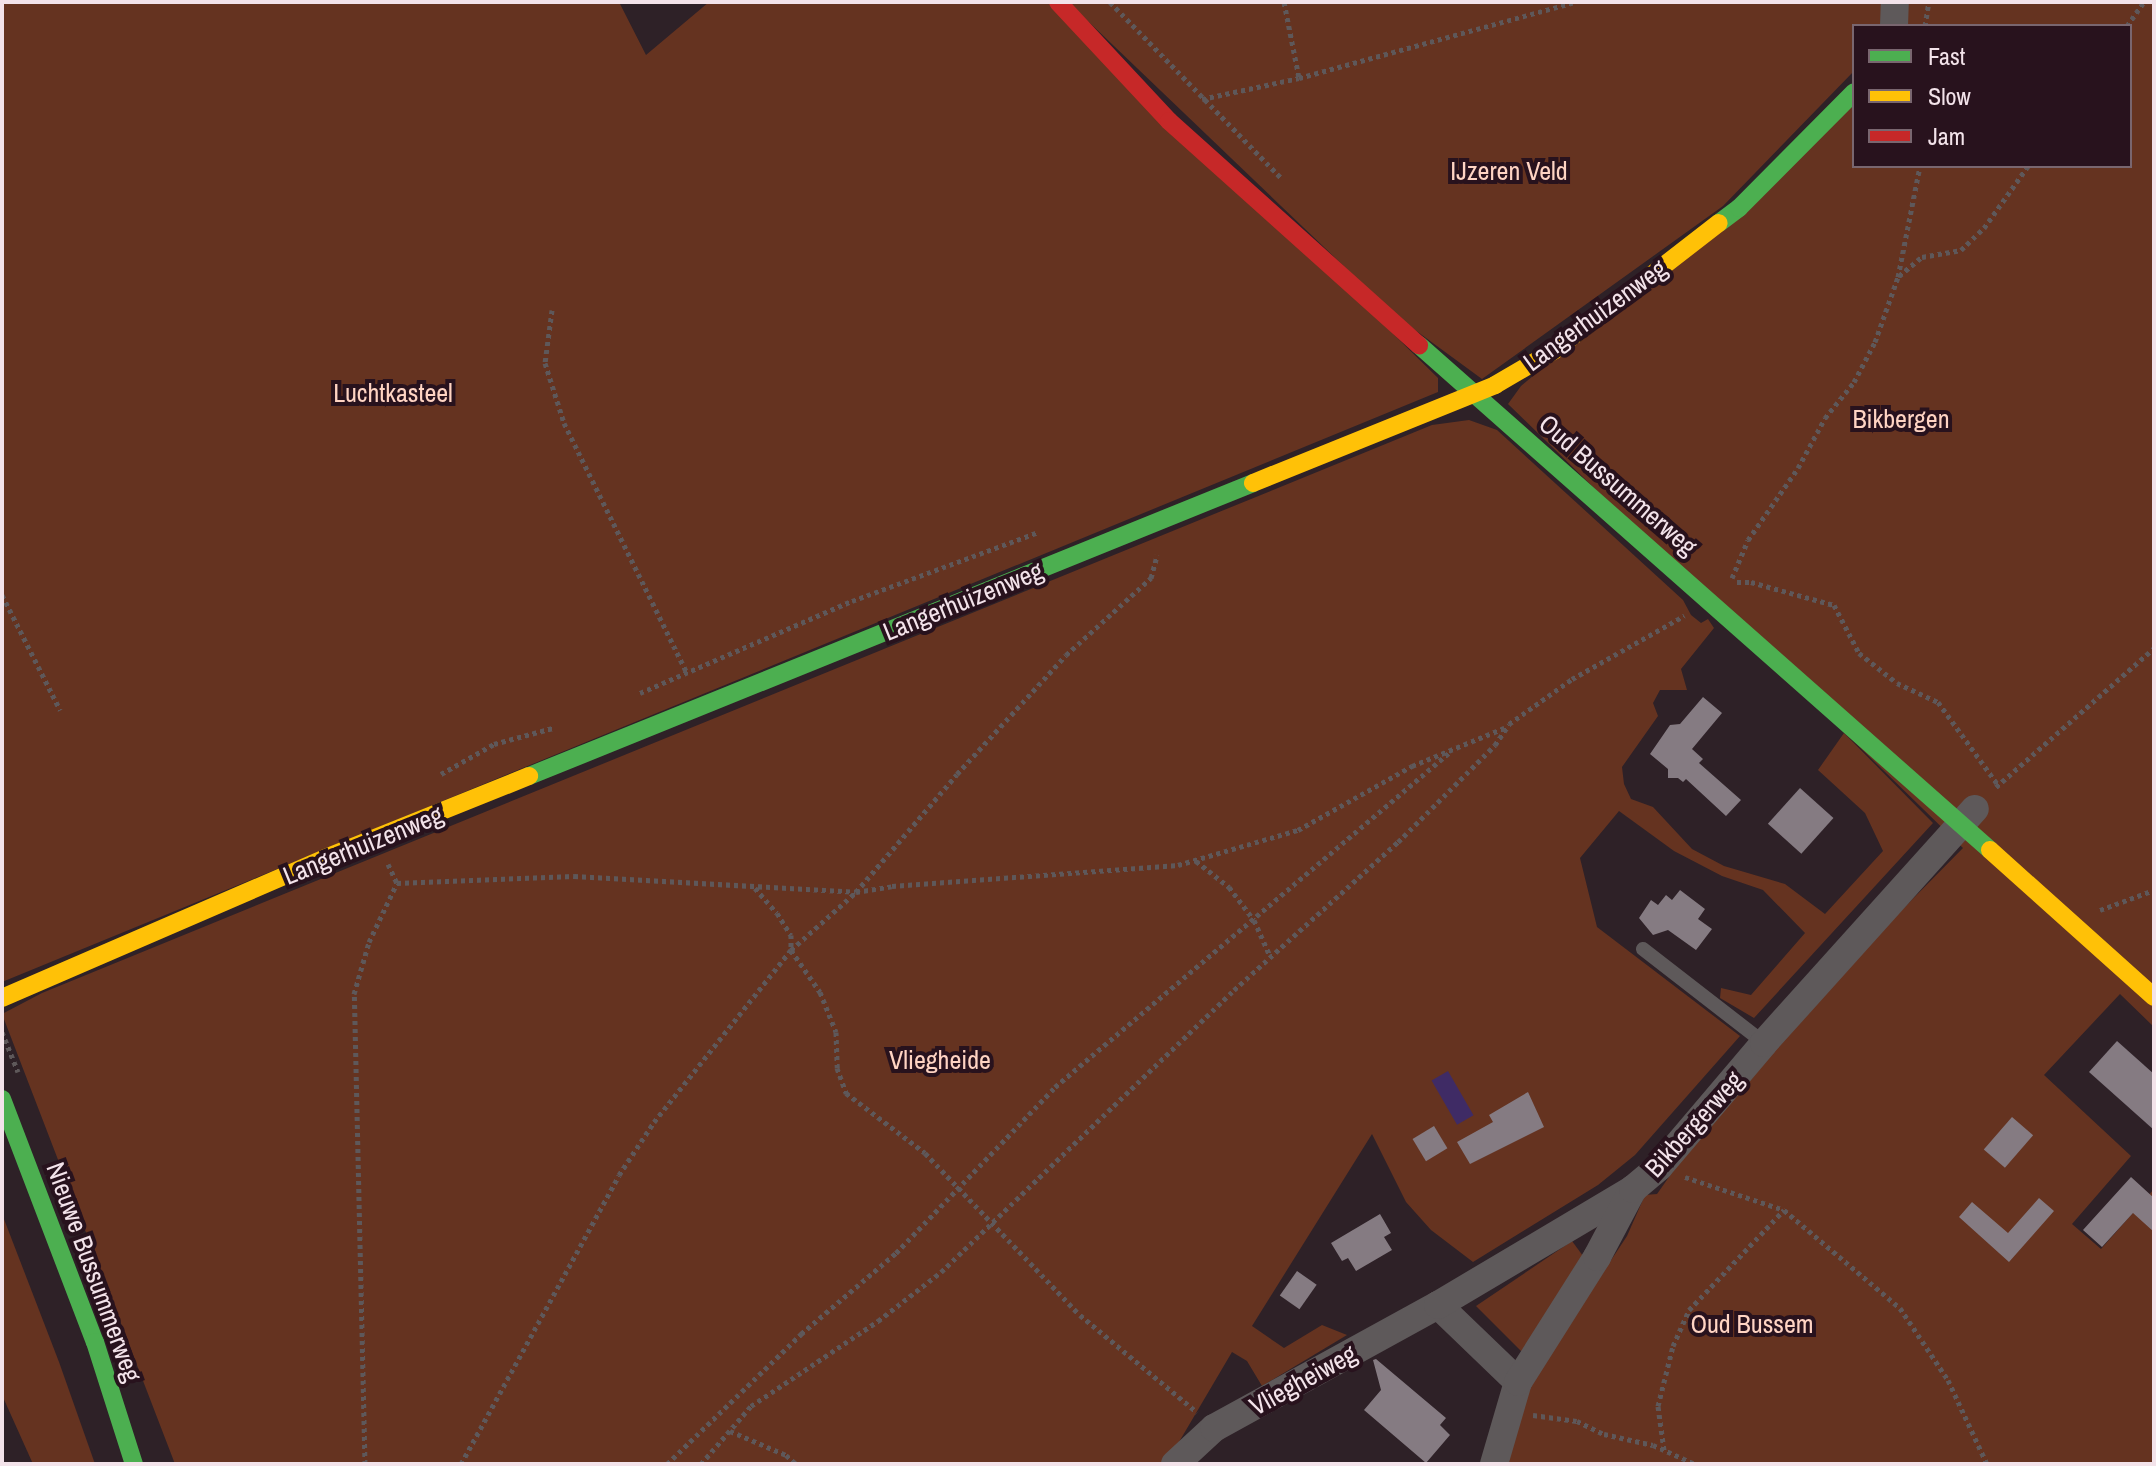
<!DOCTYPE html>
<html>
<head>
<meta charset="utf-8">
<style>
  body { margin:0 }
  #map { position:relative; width:2156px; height:1466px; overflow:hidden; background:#2e2127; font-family:"Archivo Narrow",sans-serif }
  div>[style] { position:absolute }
  .green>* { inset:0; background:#653320 }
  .water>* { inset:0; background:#3f2b65; transform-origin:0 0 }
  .building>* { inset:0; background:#857b82; transform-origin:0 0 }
  .path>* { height:5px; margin-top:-2.5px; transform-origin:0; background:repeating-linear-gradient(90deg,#5e585a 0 4px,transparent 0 8px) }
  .lane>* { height:14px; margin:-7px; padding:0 7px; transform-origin:7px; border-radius:7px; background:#5e595a }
  .street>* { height:28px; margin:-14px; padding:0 14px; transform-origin:14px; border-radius:14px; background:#5e595a }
  .fast>* { height:18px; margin:-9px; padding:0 9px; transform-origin:9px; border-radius:9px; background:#4caf50 }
  .slow>* { height:18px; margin:-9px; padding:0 9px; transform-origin:9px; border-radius:9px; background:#ffc107 }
  .jam>* { height:18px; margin:-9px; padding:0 9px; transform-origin:9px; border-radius:9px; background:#c62828 }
  span { translate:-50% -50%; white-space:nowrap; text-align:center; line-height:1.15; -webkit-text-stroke:8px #28121d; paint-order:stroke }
  .park-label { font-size:26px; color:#ffd4c3 }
  .street-label { font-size:26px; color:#f3e3ea }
  .frame { position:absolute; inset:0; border:4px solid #f3e3ea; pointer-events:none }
  .legend { position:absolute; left:1852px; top:24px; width:280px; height:144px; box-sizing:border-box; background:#28121d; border:2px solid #79666f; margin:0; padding:10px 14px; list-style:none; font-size:24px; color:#f3e3ea }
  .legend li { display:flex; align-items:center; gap:16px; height:40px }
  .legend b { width:40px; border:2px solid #79666f }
</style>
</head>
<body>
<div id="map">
  <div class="green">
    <div style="clip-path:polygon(2px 2px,619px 2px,646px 55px,709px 2px,1056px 2px,1438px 378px,1438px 392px,2px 982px)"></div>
    <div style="clip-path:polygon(1068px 2px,1885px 2px,1882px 26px,1854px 26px,1854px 71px,1723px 206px,1482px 379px,1396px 316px)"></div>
    <div style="clip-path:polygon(1908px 2px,2154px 2px,2154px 1027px,2120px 994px,2044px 1075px,2131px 1156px,2072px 1224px,2101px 1249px,2154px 1189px,2154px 1464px,1502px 1464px,1532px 1380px,1627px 1236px,1645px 1195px,1657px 1194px,1693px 1143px,1815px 998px,1963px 848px,1508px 404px,1521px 386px,1854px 105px,1854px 166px,2130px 166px,2130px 26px,1903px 26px)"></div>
    <div style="clip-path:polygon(1469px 420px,1497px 430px,1683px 600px,1691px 615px,1701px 623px,1708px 619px,1714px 628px,1681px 669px,1687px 690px,1660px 690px,1653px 703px,1658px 716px,1622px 767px,1624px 784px,1631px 799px,1653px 807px,1692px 849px,1724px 866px,1785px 884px,1825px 914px,1883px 851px,1865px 813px,1818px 770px,1844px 733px,1933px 823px,1754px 1018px,1720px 998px,1721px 988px,1751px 995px,1805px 933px,1763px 890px,1722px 876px,1674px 851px,1619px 811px,1580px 858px,1597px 927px,1740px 1036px,1635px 1155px,1598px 1185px,1473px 1262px,1431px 1230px,1406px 1202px,1372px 1134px,1252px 1326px,1284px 1348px,1322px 1325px,1347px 1335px,1262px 1386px,1247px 1361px,1232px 1352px,1166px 1464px,175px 1464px,2px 1014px,42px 993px,1432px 425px)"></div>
    <div style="clip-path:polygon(2px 1214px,59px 1362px,95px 1464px,33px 1464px,2px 1395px)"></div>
    <div style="clip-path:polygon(1572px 1241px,1583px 1256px,1525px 1355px,1476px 1306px)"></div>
  </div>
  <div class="water">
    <div style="left:1448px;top:1071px;width:51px;height:19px;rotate:60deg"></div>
  </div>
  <div class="building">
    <div style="clip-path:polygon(1703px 697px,1722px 713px,1692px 749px,1703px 759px,1699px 763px,1741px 800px,1726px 816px,1686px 779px,1683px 782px,1678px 778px,1668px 778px,1668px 769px,1650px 754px,1670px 725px,1680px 724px)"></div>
    <div style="left:1800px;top:788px;width:45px;height:48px;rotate:42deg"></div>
    <div style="clip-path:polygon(1680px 890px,1705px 909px,1698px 919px,1712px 929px,1696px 950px,1668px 930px,1653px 935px,1639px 918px,1651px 900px,1658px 905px,1666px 895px,1672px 900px)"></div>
    <div style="clip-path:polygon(2117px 1041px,2154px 1074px,2154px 1130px,2089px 1072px)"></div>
    <div style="clip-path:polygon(1528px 1092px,1544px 1127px,1470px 1164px,1457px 1142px,1493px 1122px,1489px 1115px)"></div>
    <div style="left:2012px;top:1117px;width:28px;height:43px;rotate:41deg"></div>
    <div style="left:1434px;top:1126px;width:26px;height:25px;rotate:59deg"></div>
    <div style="clip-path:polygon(2131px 1177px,2154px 1198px,2154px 1232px,2133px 1213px,2102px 1247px,2083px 1230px)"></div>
    <div style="clip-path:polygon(2039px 1198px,2054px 1211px,2009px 1262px,1959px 1217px,1972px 1202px,2008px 1233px)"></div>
    <div style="clip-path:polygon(1380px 1214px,1391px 1233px,1384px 1237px,1392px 1250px,1356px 1271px,1348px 1258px,1342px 1261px,1331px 1243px)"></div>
    <div style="left:1297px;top:1271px;width:24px;height:30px;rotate:35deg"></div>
    <div style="clip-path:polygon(1376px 1359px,1446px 1418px,1440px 1425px,1450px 1435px,1426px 1463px,1364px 1410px,1381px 1390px,1373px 1360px)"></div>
  </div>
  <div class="path">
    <div style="left:1110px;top:2px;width:247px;rotate:45.8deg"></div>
    <div style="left:1284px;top:2px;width:77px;rotate:78.8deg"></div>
    <div style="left:1925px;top:26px;width:24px;rotate:-81deg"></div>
    <div style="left:2127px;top:26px;width:29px;rotate:-55deg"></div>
    <div style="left:1202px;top:99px;width:99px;rotate:-12.2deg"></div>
    <div style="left:1299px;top:78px;width:285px;rotate:-15.4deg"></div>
    <div style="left:1899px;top:276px;width:30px;rotate:-40deg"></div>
    <div style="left:1922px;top:257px;width:40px;rotate:-10deg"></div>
    <div style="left:1961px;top:250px;width:32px;rotate:-44deg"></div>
    <div style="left:1984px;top:228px;width:76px;rotate:-54.6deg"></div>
    <div style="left:552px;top:310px;width:53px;rotate:97.5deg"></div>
    <div style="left:545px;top:363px;width:63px;rotate:72.4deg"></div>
    <div style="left:564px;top:423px;width:279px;rotate:63.8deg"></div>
    <div style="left:1732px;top:578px;width:41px;rotate:-67.2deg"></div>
    <div style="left:1748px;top:540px;width:88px;rotate:-55.2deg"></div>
    <div style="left:1798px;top:468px;width:57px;rotate:-61.6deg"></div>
    <div style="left:1825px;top:418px;width:46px;rotate:-51.1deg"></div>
    <div style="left:1854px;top:382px;width:45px;rotate:-62.3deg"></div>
    <div style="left:1875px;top:342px;width:69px;rotate:-70.5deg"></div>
    <div style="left:1898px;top:277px;width:113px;rotate:-78.8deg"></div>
    <div style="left:1737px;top:582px;width:14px"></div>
    <div style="left:1751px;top:582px;width:86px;rotate:15.5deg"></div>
    <div style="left:1834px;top:605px;width:54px;rotate:62.5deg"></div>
    <div style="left:1859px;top:653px;width:48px;rotate:38.3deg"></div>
    <div style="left:1897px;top:683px;width:45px;rotate:24.9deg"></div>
    <div style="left:1938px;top:702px;width:102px;rotate:54.1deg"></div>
    <div style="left:2px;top:595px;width:129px;rotate:63.2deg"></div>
    <div style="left:640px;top:693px;width:231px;rotate:-23.5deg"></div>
    <div style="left:852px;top:601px;width:199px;rotate:-20.3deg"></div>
    <div style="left:441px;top:774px;width:61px;rotate:-29.5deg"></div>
    <div style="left:494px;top:744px;width:61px;rotate:-15.2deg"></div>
    <div style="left:1996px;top:787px;width:210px;rotate:-41.3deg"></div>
    <div style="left:1196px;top:861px;width:42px;rotate:38.2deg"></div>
    <div style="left:1229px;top:887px;width:41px;rotate:52.9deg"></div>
    <div style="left:1254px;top:920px;width:39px;rotate:66deg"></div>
    <div style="left:388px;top:864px;width:21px;rotate:65deg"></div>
    <div style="left:397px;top:883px;width:177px;rotate:-2.3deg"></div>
    <div style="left:574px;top:876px;width:282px;rotate:3.2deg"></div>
    <div style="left:856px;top:892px;width:36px;rotate:-9deg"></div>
    <div style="left:892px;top:886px;width:287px;rotate:-4.2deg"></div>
    <div style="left:1178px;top:865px;width:125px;rotate:-16.3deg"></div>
    <div style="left:1298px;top:830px;width:131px;rotate:-29.3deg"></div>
    <div style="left:1412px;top:766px;width:100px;rotate:-22.4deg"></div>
    <div style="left:755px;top:888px;width:33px;rotate:49deg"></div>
    <div style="left:777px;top:913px;width:26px;rotate:58deg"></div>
    <div style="left:791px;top:935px;width:15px;rotate:90deg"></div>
    <div style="left:791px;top:950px;width:51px;rotate:55.4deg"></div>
    <div style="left:820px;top:992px;width:43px;rotate:68.2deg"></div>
    <div style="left:836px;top:1032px;width:36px;rotate:88deg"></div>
    <div style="left:837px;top:1068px;width:27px;rotate:70deg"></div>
    <div style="left:846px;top:1093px;width:99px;rotate:37.2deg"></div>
    <div style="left:925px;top:1153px;width:224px;rotate:46.3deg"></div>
    <div style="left:1080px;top:1315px;width:152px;rotate:39.7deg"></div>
    <div style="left:2100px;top:910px;width:58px;rotate:-20.3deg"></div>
    <div style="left:2px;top:1032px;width:43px;rotate:68.2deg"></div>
    <div style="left:1685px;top:1177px;width:104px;rotate:18.4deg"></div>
    <div style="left:1784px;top:1210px;width:152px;rotate:40.2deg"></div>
    <div style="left:1900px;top:1308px;width:87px;rotate:56.3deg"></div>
    <div style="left:1948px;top:1380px;width:93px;rotate:65.1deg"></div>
    <div style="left:1533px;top:1415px;width:44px;rotate:7.8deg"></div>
    <div style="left:1577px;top:1421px;width:30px;rotate:26deg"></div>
    <div style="left:1604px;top:1434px;width:50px;rotate:12.7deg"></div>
    <div style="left:1653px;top:1445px;width:46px;rotate:24.3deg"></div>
    <div style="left:730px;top:1431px;width:61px;rotate:23.2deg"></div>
    <div style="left:786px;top:1455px;width:13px;rotate:42deg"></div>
    <div style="left:1664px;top:1450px;width:44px;rotate:-97.8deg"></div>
    <div style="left:1658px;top:1406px;width:62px;rotate:-76deg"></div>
    <div style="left:1673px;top:1346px;width:39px;rotate:-66deg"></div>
    <div style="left:1689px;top:1310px;width:138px;rotate:-46.5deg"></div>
    <div style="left:365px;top:1464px;width:470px;rotate:-91.3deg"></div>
    <div style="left:354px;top:994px;width:54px;rotate:-73.9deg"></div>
    <div style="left:369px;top:942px;width:65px;rotate:-64.6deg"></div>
    <div style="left:461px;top:1464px;width:329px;rotate:-61.3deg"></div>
    <div style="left:619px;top:1175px;width:64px;rotate:-56.6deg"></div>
    <div style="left:654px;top:1122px;width:220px;rotate:-51.5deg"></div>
    <div style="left:791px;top:950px;width:87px;rotate:-41.7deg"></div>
    <div style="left:856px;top:892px;width:155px;rotate:-49.4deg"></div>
    <div style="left:957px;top:774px;width:161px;rotate:-47.5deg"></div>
    <div style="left:1066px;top:655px;width:115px;rotate:-42.2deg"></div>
    <div style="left:1151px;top:578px;width:24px;rotate:-75deg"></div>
    <div style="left:667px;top:1464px;width:187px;rotate:-44.1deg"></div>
    <div style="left:801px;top:1334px;width:125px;rotate:-40.5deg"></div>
    <div style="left:896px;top:1253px;width:230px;rotate:-46.2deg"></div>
    <div style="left:1055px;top:1087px;width:518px;rotate:-40.3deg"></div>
    <div style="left:701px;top:1464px;width:77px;rotate:-49.2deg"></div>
    <div style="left:751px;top:1406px;width:153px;rotate:-33.8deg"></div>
    <div style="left:878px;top:1321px;width:80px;rotate:-37.9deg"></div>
    <div style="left:941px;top:1272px;width:407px;rotate:-43.9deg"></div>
    <div style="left:1234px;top:990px;width:221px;rotate:-42.1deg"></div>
    <div style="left:1398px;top:842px;width:137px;rotate:-45deg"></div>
    <div style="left:1495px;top:745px;width:25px;rotate:-56deg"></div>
    <div style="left:1509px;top:724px;width:77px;rotate:-35.5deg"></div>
    <div style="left:1572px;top:679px;width:129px;rotate:-29.4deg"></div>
  </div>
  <div class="lane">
    <div style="left:1643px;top:949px;width:153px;rotate:37.8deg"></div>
  </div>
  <div class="street">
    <div style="left:1894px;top:26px;width:24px;rotate:-88deg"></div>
    <div style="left:1438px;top:1305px;width:111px;rotate:43.9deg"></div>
    <div style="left:1175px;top:1464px;width:53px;rotate:-42.7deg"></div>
    <div style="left:1214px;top:1428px;width:256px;rotate:-28.8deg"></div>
    <div style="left:1438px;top:1305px;width:227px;rotate:-30.7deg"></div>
    <div style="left:1494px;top:1464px;width:85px;rotate:-73.7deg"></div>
    <div style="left:1518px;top:1382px;width:148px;rotate:-57.7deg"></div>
    <div style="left:1597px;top:1257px;width:77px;rotate:-62.1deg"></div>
    <div style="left:1633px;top:1189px;width:34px;rotate:-40deg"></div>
    <div style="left:1659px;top:1167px;width:162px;rotate:-49.7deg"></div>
    <div style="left:1764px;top:1043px;width:315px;rotate:-48deg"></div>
  </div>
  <div class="fast">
    <div style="left:1719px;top:223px;width:25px;rotate:-37deg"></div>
    <div style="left:1739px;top:208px;width:163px;rotate:-45.2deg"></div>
    <div style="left:1419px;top:345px;width:762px;rotate:41.49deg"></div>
    <div style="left:529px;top:776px;width:781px;rotate:-22.03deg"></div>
    <div style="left:2px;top:1099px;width:260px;rotate:69.1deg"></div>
    <div style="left:95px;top:1342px;width:128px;rotate:72.3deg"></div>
  </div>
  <div class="slow">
    <div style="left:1253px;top:483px;width:261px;rotate:-22deg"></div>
    <div style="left:1495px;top:385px;width:69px;rotate:-30.3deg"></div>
    <div style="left:1555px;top:350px;width:207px;rotate:-37.8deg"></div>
    <div style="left:1990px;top:850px;width:220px;rotate:41.9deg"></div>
    <div style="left:2px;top:998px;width:352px;rotate:-23.4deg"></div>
    <div style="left:325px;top:858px;width:220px;rotate:-21.9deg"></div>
  </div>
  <div class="jam">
    <div style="left:1058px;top:2px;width:163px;rotate:47deg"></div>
    <div style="left:1169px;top:121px;width:336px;rotate:41.9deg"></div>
  </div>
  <div class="park-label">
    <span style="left:1509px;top:171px">IJzeren Veld</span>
    <span style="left:393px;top:393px">Luchtkasteel</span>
    <span style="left:1901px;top:419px">Bikbergen</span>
    <span style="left:940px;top:1060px">Vliegheide</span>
    <span style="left:1752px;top:1324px">Oud Bussem</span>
  </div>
  <div class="street-label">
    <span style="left:1595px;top:315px;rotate:-36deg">Langerhuizenweg</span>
    <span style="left:1618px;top:485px;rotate:41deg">Oud Bussummerweg</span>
    <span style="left:963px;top:601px;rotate:-22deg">Langerhuizenweg</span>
    <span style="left:363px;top:845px;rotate:-22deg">Langerhuizenweg</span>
    <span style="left:1694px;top:1124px;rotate:-48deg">Bikbergerweg</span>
    <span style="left:94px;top:1272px;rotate:70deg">Nieuwe Bussummerweg</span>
    <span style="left:1303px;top:1380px;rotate:-29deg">Vliegheiweg</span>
  </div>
  <div class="frame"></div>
  <ul class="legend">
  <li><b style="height:10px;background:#4caf50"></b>Fast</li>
  <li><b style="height:10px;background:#ffc107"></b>Slow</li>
  <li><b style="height:10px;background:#c62828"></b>Jam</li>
  </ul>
</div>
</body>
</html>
